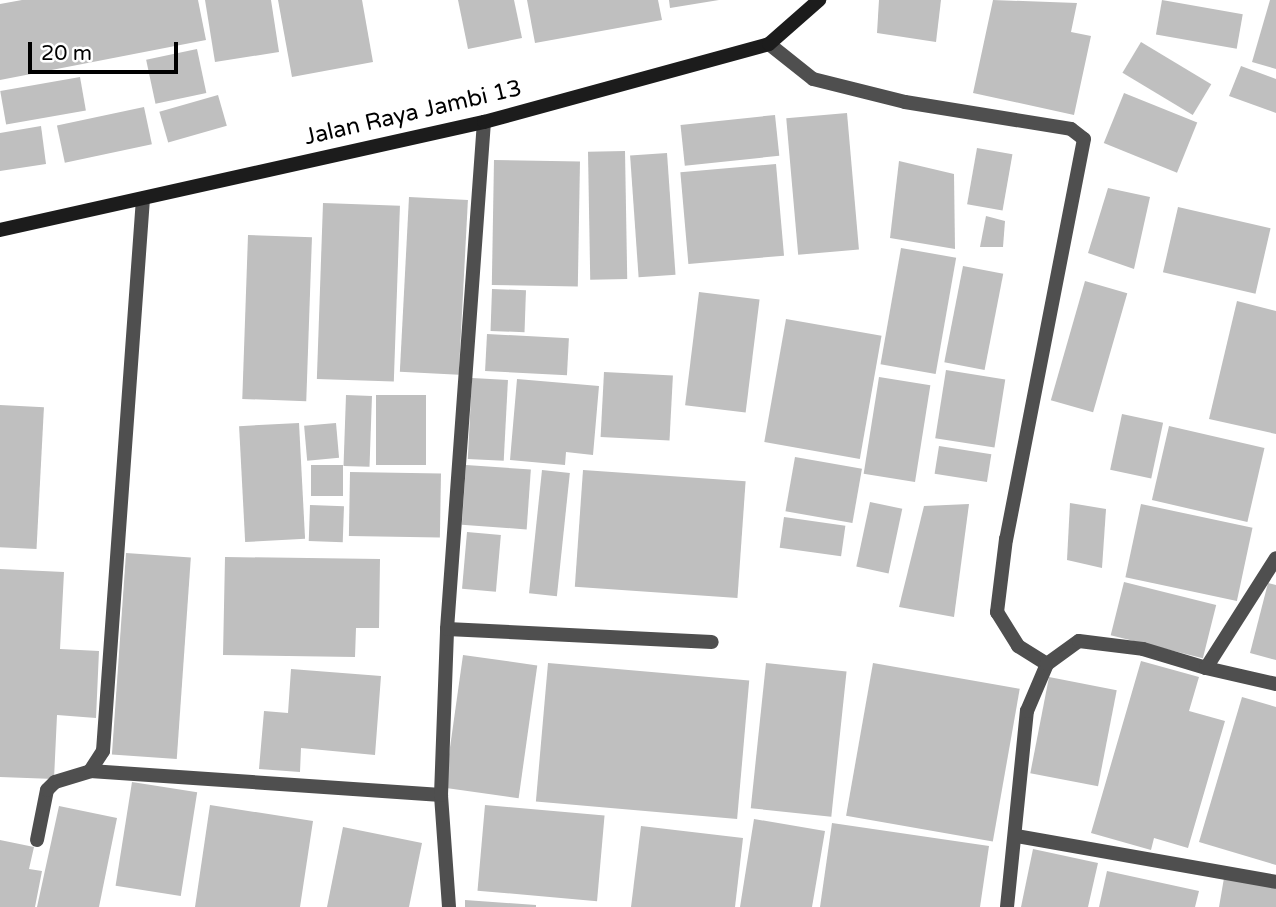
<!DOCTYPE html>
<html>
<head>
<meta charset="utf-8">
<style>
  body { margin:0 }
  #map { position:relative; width:1276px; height:907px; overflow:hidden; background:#fff; font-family:"Varela Round",sans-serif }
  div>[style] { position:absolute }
  .building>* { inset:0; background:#bfbfbf; transform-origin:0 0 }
  .street>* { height:14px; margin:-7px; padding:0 7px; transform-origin:7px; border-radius:7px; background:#4f4f4f }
  .secondary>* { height:14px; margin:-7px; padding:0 7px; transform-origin:7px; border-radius:7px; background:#1c1c1c }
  span { translate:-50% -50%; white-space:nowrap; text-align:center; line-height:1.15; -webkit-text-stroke:5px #fff; paint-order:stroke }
  .street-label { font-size:23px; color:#000 }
  .scale { position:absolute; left:28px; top:42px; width:150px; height:32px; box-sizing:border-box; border:4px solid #000; border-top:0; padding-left:9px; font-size:21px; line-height:24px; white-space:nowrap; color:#000; -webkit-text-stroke:5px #fff; paint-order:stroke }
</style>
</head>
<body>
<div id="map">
  <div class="building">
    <div style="clip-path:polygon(22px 0,198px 0,206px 40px,0 80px,0 4px)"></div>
    <div style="clip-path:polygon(205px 0,271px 0,279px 52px,215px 62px)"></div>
    <div style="clip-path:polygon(278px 0,362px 0,373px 62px,292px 77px)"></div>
    <div style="clip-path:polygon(458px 0,514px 0,522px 38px,468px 49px)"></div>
    <div style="clip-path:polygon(527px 0,658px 0,662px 20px,535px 43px)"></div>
    <div style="clip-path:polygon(669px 0,719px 0,670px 8px)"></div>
    <div style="clip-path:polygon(879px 0,941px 0,936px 42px,877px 33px)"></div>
    <div style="clip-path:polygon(993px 0,1077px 3px,1071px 32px,1091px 36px,1074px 115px,973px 93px)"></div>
    <div style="left:1162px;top:0;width:82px;height:35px;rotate:10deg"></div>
    <div style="clip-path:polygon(1270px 0,1276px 0,1276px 69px,1252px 62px)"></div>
    <div style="left:1141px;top:42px;width:82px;height:36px;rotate:31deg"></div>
    <div style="left:197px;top:49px;width:45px;height:52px;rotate:78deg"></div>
    <div style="clip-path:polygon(1241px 66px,1276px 79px,1276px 113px,1229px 96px)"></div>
    <div style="left:80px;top:77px;width:34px;height:81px;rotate:80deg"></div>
    <div style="left:1124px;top:93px;width:79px;height:54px;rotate:22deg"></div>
    <div style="left:218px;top:95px;width:32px;height:61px;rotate:74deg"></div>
    <div style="left:144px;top:107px;width:38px;height:89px;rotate:78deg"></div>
    <div style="left:847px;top:113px;width:137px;height:61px;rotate:85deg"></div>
    <div style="left:775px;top:115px;width:41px;height:95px;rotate:84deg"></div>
    <div style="clip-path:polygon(41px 126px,46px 164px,0 171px,0 133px)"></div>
    <div style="left:977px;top:148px;width:36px;height:57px;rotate:10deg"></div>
    <div style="left:625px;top:151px;width:128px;height:37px;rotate:89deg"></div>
    <div style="left:667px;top:153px;width:122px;height:37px;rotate:86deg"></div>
    <div style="left:494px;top:160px;width:86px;height:125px;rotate:1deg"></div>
    <div style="clip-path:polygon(899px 161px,954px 174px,955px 249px,890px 238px)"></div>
    <div style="left:776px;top:164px;width:92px;height:96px;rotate:85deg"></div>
    <div style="clip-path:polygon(1108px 188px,1150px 197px,1134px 269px,1088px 253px)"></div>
    <div style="left:409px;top:197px;width:59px;height:175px;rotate:3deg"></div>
    <div style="left:323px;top:203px;width:77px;height:176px;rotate:2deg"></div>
    <div style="left:1178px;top:207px;width:95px;height:67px;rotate:13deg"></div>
    <div style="clip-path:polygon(986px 216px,1005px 221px,1003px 247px,980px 247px)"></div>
    <div style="left:248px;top:235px;width:64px;height:164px;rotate:2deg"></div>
    <div style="left:901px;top:248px;width:56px;height:118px;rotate:10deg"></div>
    <div style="left:963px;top:266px;width:41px;height:98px;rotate:11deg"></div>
    <div style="left:1085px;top:281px;width:44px;height:124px;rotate:16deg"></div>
    <div style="left:492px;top:289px;width:34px;height:42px;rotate:2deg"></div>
    <div style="left:699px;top:292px;width:61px;height:114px;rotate:7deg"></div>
    <div style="clip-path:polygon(1237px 301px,1276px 311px,1276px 434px,1209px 419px)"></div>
    <div style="left:786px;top:319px;width:97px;height:125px;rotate:10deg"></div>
    <div style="left:487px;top:334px;width:82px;height:37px;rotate:3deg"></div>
    <div style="left:946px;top:370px;width:60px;height:69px;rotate:9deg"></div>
    <div style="left:604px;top:372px;width:69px;height:65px;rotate:3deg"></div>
    <div style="left:879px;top:377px;width:52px;height:98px;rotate:9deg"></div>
    <div style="left:472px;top:378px;width:36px;height:81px;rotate:3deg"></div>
    <div style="clip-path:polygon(517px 379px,599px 386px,593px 455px,566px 452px,565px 465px,510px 460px)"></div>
    <div style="left:346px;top:395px;width:26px;height:71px;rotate:2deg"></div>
    <div style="left:376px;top:395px;width:50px;height:70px"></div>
    <div style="left:0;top:405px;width:44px;height:142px;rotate:3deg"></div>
    <div style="left:1122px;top:414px;width:42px;height:57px;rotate:12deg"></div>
    <div style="left:299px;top:423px;width:116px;height:60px;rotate:87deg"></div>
    <div style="left:336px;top:423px;width:35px;height:32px;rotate:85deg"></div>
    <div style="left:1169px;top:426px;width:98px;height:76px;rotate:13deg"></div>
    <div style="left:939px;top:446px;width:53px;height:28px;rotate:9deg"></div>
    <div style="left:795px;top:457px;width:68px;height:55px;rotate:10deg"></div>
    <div style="left:311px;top:465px;width:32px;height:31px"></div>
    <div style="left:466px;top:465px;width:65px;height:60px;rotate:4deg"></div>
    <div style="left:542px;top:470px;width:28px;height:124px;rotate:6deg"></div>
    <div style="left:583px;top:470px;width:163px;height:117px;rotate:4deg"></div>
    <div style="left:350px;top:472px;width:91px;height:64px;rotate:1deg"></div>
    <div style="left:870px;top:502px;width:33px;height:66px;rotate:12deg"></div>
    <div style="clip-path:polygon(1070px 503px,1106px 509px,1102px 568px,1067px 560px)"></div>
    <div style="clip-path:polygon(969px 504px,954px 617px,899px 607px,924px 506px)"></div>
    <div style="left:1141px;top:504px;width:114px;height:75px;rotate:12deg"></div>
    <div style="left:310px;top:505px;width:34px;height:36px;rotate:2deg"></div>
    <div style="left:784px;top:517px;width:62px;height:31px;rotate:8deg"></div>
    <div style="left:467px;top:532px;width:34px;height:57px;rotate:5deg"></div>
    <div style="left:126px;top:553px;width:65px;height:202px;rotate:4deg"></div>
    <div style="clip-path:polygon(225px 557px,380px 559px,379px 628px,356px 628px,355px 657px,223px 655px)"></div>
    <div style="clip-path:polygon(0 569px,64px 572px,60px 649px,99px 651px,96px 718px,57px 715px,54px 779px,0 777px)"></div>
    <div style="left:1124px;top:582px;width:95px;height:55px;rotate:14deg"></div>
    <div style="clip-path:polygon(1268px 583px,1276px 585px,1276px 660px,1250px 653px)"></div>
    <div style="left:463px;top:655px;width:75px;height:134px;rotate:8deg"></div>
    <div style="clip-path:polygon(1141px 661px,1199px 677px,1189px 711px,1225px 721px,1188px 848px,1154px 838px,1151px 850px,1091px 833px)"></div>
    <div style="left:548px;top:663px;width:202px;height:139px;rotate:5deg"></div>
    <div style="left:766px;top:663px;width:81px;height:146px;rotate:6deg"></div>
    <div style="left:873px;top:663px;width:149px;height:155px;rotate:10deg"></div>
    <div style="clip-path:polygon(291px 669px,381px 676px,375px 755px,301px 748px,300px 772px,259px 769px,264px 711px,288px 713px)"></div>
    <div style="left:1049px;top:677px;width:69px;height:98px;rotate:11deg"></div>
    <div style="clip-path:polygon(1242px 697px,1276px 707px,1276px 865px,1199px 842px)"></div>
    <div style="left:132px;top:782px;width:66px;height:105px;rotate:9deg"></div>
    <div style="clip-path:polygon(210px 805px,313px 821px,300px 907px,195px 907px)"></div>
    <div style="left:485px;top:805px;width:120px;height:86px;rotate:5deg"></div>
    <div style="clip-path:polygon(59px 806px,117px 818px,99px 907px,37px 907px)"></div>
    <div style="clip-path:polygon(754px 819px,825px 831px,812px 907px,740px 907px)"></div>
    <div style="clip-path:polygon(832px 823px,989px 846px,980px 907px,820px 907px)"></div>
    <div style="clip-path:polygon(641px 826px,743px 838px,735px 907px,631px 907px)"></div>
    <div style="clip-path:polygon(343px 827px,422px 843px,409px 907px,327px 907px)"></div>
    <div style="clip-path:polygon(0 840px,34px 847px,29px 869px,42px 871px,35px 907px,0 907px)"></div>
    <div style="clip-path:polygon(1033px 849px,1098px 863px,1088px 907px,1021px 907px)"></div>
    <div style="clip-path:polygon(1107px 871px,1199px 891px,1195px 907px,1099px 907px)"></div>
    <div style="clip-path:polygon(1224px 878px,1276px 887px,1276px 907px,1219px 907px)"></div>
    <div style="clip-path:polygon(465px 900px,536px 905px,536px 907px,465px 907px)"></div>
  </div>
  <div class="street">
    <div style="left:769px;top:44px;width:56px;rotate:38.5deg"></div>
    <div style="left:813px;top:79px;width:95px;rotate:14deg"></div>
    <div style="left:905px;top:102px;width:168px;rotate:9.2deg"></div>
    <div style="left:1071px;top:129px;width:16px;rotate:38deg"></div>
    <div style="left:1084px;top:139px;width:408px;rotate:101deg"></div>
    <div style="left:1006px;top:539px;width:74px;rotate:97deg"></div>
    <div style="left:997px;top:612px;width:40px;rotate:58deg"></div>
    <div style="left:1018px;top:646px;width:34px;rotate:32deg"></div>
    <div style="left:447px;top:629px;width:265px;rotate:2.8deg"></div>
    <div style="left:1206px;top:668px;width:72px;rotate:12.9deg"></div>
    <div style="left:90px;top:771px;width:352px;rotate:3.9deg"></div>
    <div style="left:1016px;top:836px;width:264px;rotate:10deg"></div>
    <div style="left:37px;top:840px;width:51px;rotate:-78.7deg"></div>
    <div style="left:47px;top:790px;width:11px;rotate:-45deg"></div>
    <div style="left:55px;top:782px;width:37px;rotate:-17deg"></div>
    <div style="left:90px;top:771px;width:24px;rotate:-57deg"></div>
    <div style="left:103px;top:751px;width:554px;rotate:-85.86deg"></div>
    <div style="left:449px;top:907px;width:112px;rotate:-94.1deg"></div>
    <div style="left:441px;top:795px;width:166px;rotate:-87.9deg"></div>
    <div style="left:447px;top:629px;width:508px;rotate:-85.83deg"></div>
    <div style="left:1007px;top:907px;width:197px;rotate:-84.2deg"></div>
    <div style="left:1027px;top:711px;width:51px;rotate:-66.9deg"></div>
    <div style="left:1047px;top:664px;width:39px;rotate:-36deg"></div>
    <div style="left:1079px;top:641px;width:64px;rotate:7.1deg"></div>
    <div style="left:1143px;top:649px;width:66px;rotate:16.8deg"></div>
    <div style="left:1206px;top:668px;width:130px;rotate:-57.5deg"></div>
  </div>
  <div class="secondary">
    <div style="left:0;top:230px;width:496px;rotate:-12.6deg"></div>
    <div style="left:484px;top:122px;width:295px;rotate:-15.3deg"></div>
    <div style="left:769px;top:44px;width:67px;rotate:-41.3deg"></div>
  </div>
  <div class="street-label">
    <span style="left:413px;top:113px;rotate:-13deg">Jalan Raya Jambi 13</span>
  </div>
  <div class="scale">20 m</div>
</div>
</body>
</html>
